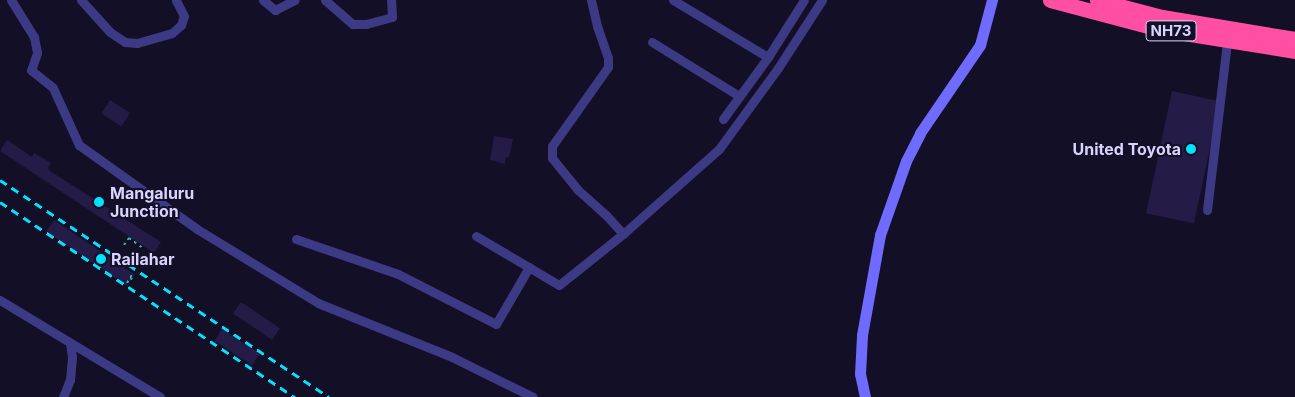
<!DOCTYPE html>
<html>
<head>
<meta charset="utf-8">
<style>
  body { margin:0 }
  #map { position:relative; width:1295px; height:397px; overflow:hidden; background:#130f26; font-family:Inter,sans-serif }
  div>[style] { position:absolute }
  .building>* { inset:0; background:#241b47; transform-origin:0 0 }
  .path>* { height:2px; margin-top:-1px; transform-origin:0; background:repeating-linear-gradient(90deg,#2fb8b0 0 2.5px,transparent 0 6.5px) }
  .street>* { height:9px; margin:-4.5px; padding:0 4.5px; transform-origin:4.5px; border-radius:4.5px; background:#3d3a85 }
  .secondary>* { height:11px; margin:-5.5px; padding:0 5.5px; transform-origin:5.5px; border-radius:5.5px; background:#6f6bff }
  .highway>* { height:15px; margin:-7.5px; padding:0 7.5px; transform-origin:7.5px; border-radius:7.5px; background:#ff4fa3 }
  .rail>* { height:3px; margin-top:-1.5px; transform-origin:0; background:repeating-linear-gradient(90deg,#00e5ff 0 8px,transparent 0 14px) }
  .dots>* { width:14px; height:14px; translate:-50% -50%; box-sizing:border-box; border:2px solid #130f26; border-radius:50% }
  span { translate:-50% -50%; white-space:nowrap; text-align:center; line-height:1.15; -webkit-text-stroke:4px #130f26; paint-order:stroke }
  .shield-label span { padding:1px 4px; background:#130f26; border:1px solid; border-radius:4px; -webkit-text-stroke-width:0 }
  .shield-label { font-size:15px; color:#d9d4ff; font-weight:700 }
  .poi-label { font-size:16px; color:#d9d4ff; font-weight:700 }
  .right { translate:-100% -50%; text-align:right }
  .left { translate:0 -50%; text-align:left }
</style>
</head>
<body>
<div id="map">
  <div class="building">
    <div style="left:1172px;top:91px;width:49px;height:125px;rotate:12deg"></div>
    <div style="left:110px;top:100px;width:24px;height:16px;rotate:33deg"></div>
    <div style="clip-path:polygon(494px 136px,513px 139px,509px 158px,506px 157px,505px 164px,490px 160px)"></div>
    <div style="clip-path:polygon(7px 140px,32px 157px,34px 153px,51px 163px,48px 168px,50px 171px,161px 242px,154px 253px,0 151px)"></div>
    <div style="left:54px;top:220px;width:97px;height:14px;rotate:34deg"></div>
    <div style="left:241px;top:302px;width:47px;height:14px;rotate:34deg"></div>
    <div style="left:222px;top:329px;width:45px;height:14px;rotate:33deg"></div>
  </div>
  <div class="path">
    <div style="left:124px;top:245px;width:9px;rotate:-54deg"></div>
    <div style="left:129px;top:238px;width:17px;rotate:36deg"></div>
    <div style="left:130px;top:278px;width:6px;rotate:31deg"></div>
    <div style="left:127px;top:283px;width:12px;rotate:-59deg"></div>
  </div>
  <div class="street">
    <div style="left:11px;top:0;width:44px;rotate:58.1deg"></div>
    <div style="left:34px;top:37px;width:16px;rotate:79deg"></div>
    <div style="left:37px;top:53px;width:18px;rotate:109deg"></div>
    <div style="left:31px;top:70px;width:28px;rotate:39deg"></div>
    <div style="left:53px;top:88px;width:63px;rotate:65.5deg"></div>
    <div style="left:79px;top:145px;width:145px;rotate:35.4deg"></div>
    <div style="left:197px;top:229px;width:142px;rotate:31.4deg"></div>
    <div style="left:318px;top:303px;width:144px;rotate:21.9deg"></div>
    <div style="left:452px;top:357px;width:90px;rotate:26.3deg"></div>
    <div style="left:81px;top:0;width:43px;rotate:47.8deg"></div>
    <div style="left:110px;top:32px;width:18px;rotate:34deg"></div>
    <div style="left:125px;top:42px;width:12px;rotate:5deg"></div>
    <div style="left:137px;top:43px;width:36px;rotate:-16deg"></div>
    <div style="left:172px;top:33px;width:12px;rotate:-42deg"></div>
    <div style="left:181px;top:25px;width:9px;rotate:-72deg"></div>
    <div style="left:184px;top:16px;width:18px;rotate:-117deg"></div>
    <div style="left:263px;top:0;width:16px;rotate:40deg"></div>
    <div style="left:275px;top:10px;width:22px;rotate:-27deg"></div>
    <div style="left:325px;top:0;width:37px;rotate:41deg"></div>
    <div style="left:353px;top:24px;width:13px"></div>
    <div style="left:366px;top:24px;width:27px;rotate:-15deg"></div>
    <div style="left:392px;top:17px;width:17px;rotate:-93deg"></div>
    <div style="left:591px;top:0;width:27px;rotate:77deg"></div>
    <div style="left:597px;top:26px;width:34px;rotate:71deg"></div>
    <div style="left:608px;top:58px;width:9px;rotate:90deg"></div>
    <div style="left:608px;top:67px;width:97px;rotate:125.3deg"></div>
    <div style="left:552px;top:146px;width:12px;rotate:90deg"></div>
    <div style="left:552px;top:158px;width:41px;rotate:50.9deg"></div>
    <div style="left:578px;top:190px;width:38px;rotate:42deg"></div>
    <div style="left:606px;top:215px;width:25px;rotate:48deg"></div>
    <div style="left:673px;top:0;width:111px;rotate:31deg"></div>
    <div style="left:768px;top:57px;width:67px;rotate:-57.7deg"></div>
    <div style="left:652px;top:42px;width:102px;rotate:31.8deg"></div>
    <div style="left:723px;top:119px;width:77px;rotate:-54deg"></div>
    <div style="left:1207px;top:210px;width:169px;rotate:-83.2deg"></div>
    <div style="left:476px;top:236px;width:96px;rotate:30.6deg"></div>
    <div style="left:559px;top:285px;width:82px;rotate:-38.6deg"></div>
    <div style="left:623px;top:234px;width:128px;rotate:-41.5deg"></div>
    <div style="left:719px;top:149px;width:100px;rotate:-53.9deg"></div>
    <div style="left:778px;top:68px;width:81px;rotate:-57.1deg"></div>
    <div style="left:296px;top:239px;width:108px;rotate:18.9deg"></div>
    <div style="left:398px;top:274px;width:110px;rotate:27deg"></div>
    <div style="left:496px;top:324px;width:66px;rotate:-59.9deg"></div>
    <div style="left:0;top:300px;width:187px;rotate:31.2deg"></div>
    <div style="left:63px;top:397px;width:18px;rotate:-68deg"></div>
    <div style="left:70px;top:380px;width:23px;rotate:-85deg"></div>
    <div style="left:72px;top:357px;width:14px;rotate:-98deg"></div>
  </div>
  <div class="secondary">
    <div style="left:865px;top:397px;width:24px;rotate:-102deg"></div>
    <div style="left:860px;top:374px;width:39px;rotate:-87deg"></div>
    <div style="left:862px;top:335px;width:102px;rotate:-79.8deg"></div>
    <div style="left:880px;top:235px;width:78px;rotate:-70.6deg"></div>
    <div style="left:906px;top:161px;width:31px;rotate:-63deg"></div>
    <div style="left:920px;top:133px;width:107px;rotate:-55.7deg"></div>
    <div style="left:980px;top:45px;width:47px;rotate:-75.1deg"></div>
  </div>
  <div class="highway">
    <div style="left:1050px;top:0;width:113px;rotate:14.9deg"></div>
    <div style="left:1159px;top:29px;width:138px;rotate:9.2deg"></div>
    <div style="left:1097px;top:0;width:67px;rotate:14.7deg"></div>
    <div style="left:1162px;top:17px;width:135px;rotate:9.4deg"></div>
  </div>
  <div class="rail">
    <div style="left:0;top:180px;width:394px;rotate:33.4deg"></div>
    <div style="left:0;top:202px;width:354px;rotate:33.5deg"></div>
  </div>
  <div class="dots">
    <div style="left:1191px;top:149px;background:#00e5ff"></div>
    <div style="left:99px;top:202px;background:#00e5ff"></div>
    <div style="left:101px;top:259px;background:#00e5ff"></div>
  </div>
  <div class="shield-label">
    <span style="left:1171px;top:31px">NH73</span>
  </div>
  <div class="poi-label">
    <span class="right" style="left:1181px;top:149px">United Toyota</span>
    <span class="left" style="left:110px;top:202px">Mangaluru<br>Junction</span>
    <span class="left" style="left:111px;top:259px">Railahar</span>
  </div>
</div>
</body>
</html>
